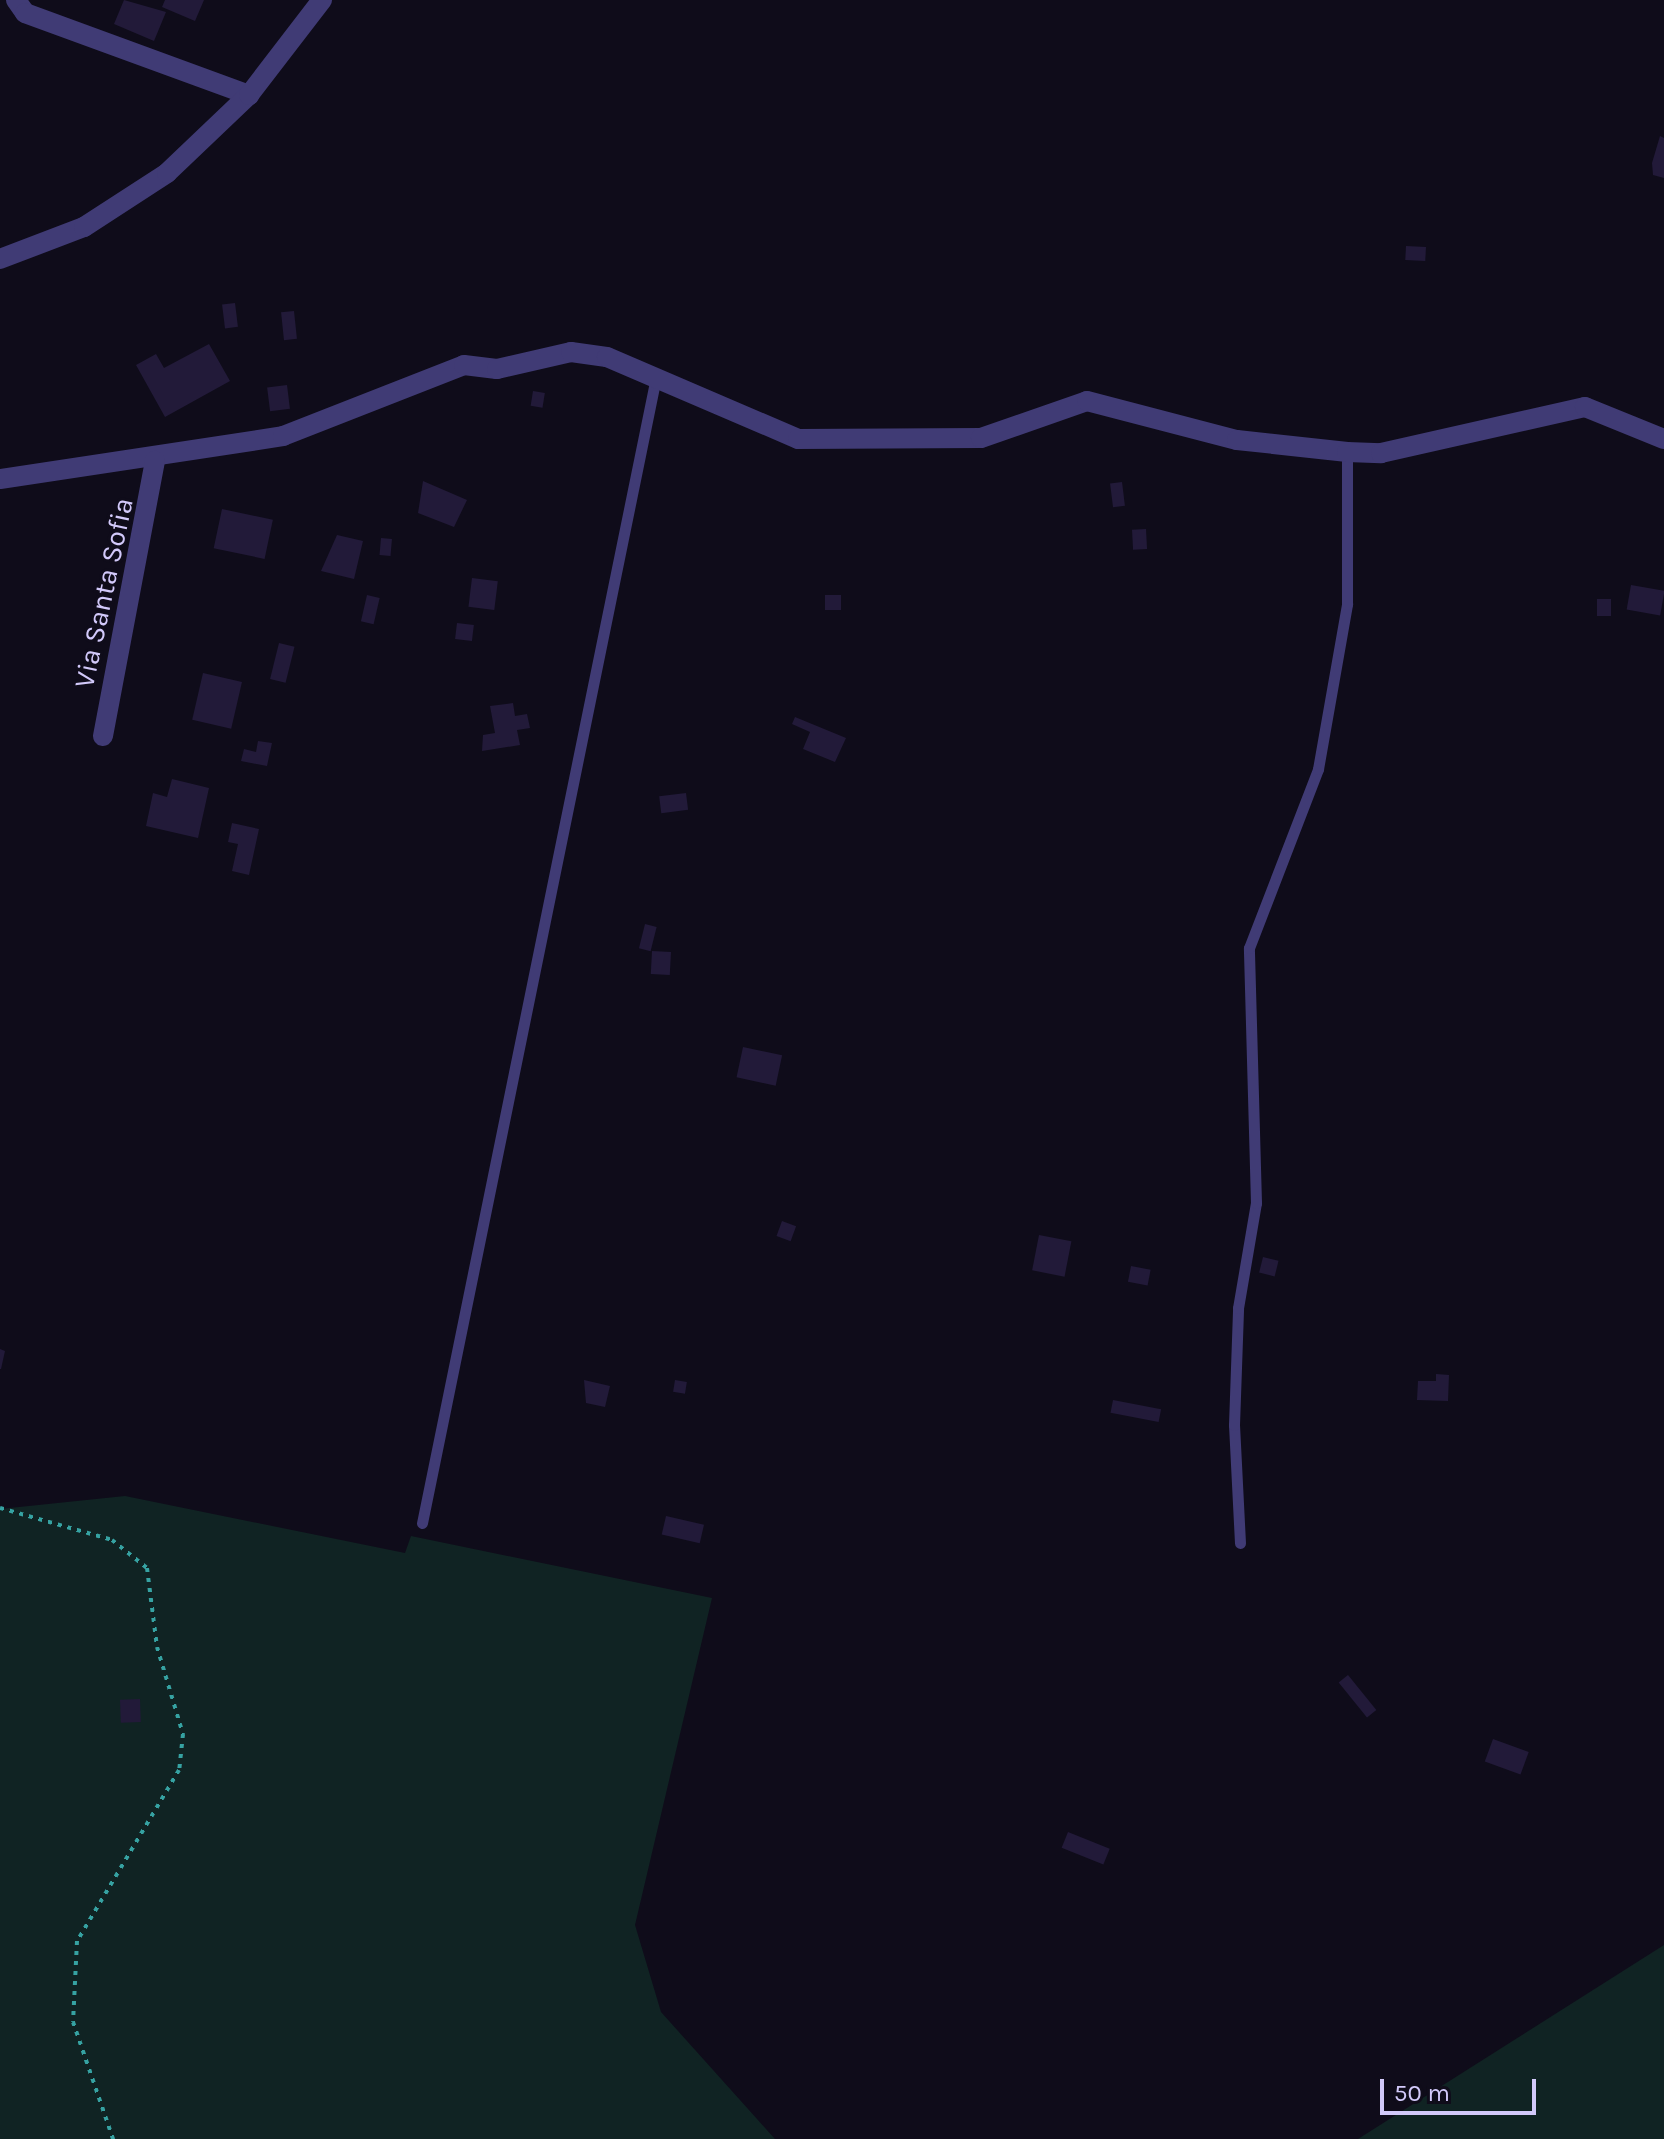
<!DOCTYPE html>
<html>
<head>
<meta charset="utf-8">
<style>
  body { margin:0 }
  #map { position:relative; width:1664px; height:2139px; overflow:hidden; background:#0f0c1a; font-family:Karla,sans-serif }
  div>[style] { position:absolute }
  .green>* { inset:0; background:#102323 }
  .building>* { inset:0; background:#221a39; transform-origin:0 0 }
  .path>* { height:4px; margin-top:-2px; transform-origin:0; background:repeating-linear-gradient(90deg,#36a2a2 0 4px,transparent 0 10px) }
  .service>* { height:11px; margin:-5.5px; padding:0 5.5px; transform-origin:5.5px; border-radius:5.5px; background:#403b75 }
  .minor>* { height:20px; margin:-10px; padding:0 10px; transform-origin:10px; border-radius:10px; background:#403b75 }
  .tertiary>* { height:20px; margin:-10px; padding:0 10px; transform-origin:10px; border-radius:10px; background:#403b75 }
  span { translate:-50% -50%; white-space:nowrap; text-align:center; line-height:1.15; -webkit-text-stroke:6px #0f0c1a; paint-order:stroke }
  .street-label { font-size:28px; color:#d2c9fa }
  .scale { position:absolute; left:1380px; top:2079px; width:156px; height:36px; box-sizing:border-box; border:4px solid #d2c9fa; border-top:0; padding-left:10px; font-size:24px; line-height:28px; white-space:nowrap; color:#d2c9fa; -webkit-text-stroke:6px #0f0c1a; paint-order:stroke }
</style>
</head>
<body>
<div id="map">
  <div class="green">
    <div style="clip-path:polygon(125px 1496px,405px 1553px,411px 1536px,712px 1598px,635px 1925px,661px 2012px,775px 2139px,0 2139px,0 1509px)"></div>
    <div style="clip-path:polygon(1664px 1945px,1664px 2139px,1358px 2139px)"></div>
  </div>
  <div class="building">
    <div style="clip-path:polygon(124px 0,166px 12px,154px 41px,114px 24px)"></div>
    <div style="clip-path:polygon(165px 0,204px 0,195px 21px,162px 7px)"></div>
    <div style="clip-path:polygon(1660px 136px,1664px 138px,1664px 178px,1653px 175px,1652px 163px)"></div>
    <div style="left:1406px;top:246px;width:20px;height:14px;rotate:3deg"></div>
    <div style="left:235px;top:303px;width:24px;height:13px;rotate:83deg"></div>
    <div style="left:294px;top:311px;width:28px;height:13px;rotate:84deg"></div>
    <div style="clip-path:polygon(209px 344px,230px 381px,165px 417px,136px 365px,156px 354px,164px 368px)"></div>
    <div style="left:287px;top:385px;width:24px;height:20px;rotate:83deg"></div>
    <div style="left:533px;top:391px;width:12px;height:15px;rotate:9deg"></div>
    <div style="clip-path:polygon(423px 481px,467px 500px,454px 527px,418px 513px)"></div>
    <div style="left:1122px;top:482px;width:24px;height:12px;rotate:83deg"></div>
    <div style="left:222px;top:509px;width:52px;height:40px;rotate:12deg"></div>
    <div style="left:1146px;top:529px;width:20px;height:14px;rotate:87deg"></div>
    <div style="clip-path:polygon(337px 535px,363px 541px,354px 579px,321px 571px)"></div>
    <div style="left:381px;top:538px;width:11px;height:17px;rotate:5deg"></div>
    <div style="left:472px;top:578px;width:26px;height:29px;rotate:7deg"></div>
    <div style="left:1631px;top:585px;width:34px;height:25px;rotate:10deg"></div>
    <div style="left:367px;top:595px;width:13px;height:27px;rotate:13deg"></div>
    <div style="left:825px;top:595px;width:16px;height:15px"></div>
    <div style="left:1597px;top:599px;width:14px;height:17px"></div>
    <div style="left:457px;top:623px;width:17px;height:16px;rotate:7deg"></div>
    <div style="left:279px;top:643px;width:16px;height:37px;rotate:14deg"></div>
    <div style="left:203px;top:673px;width:40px;height:48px;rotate:13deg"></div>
    <div style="clip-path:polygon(513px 703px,515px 716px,527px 714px,530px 728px,517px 730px,520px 745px,482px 751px,483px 735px,495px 733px,490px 706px)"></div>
    <div style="clip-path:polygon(795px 717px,846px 738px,835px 762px,803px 749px,810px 732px,792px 724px)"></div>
    <div style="clip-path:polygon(258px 741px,272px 743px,267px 766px,241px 761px,244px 749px,256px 752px)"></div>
    <div style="clip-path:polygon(172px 779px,209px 788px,198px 838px,146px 826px,153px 793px,167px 797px)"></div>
    <div style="left:686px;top:793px;width:17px;height:27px;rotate:83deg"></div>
    <div style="clip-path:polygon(232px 823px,259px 829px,249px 875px,232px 871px,238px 844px,228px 842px)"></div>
    <div style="left:645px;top:924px;width:12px;height:25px;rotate:14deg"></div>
    <div style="left:652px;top:951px;width:19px;height:23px;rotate:3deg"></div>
    <div style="left:743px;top:1047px;width:40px;height:31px;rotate:12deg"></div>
    <div style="left:782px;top:1221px;width:15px;height:16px;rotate:20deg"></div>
    <div style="left:1039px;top:1235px;width:33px;height:36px;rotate:11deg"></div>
    <div style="left:1263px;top:1257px;width:16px;height:16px;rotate:14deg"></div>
    <div style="left:1131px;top:1266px;width:20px;height:16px;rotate:11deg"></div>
    <div style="clip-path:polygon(0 1349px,5px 1351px,1px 1369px,0 1369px)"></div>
    <div style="clip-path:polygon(1436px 1374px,1449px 1375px,1448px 1401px,1417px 1400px,1418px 1381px,1436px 1381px)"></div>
    <div style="clip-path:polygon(584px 1380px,610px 1386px,605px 1407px,586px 1403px)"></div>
    <div style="left:675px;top:1380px;width:12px;height:12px;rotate:9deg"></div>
    <div style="left:1113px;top:1400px;width:49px;height:13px;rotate:11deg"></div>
    <div style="left:666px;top:1516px;width:39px;height:19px;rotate:13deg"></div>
    <div style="left:1348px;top:1675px;width:45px;height:12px;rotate:51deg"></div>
    <div style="left:140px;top:1699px;width:23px;height:20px;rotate:88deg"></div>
    <div style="left:1493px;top:1739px;width:38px;height:24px;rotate:20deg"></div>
    <div style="left:1068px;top:1832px;width:45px;height:17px;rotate:22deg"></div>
  </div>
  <div class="path">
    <div style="left:0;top:1508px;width:116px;rotate:15.9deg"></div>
    <div style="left:112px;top:1540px;width:45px;rotate:38.7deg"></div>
    <div style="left:147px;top:1568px;width:80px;rotate:82.8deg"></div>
    <div style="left:157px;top:1647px;width:91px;rotate:73.4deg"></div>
    <div style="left:183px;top:1734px;width:36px;rotate:96deg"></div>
    <div style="left:179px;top:1770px;width:199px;rotate:120.8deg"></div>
    <div style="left:77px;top:1941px;width:81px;rotate:92.8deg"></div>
    <div style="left:73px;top:2022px;width:124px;rotate:71.1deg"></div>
  </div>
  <div class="service">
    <div style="left:422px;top:1523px;width:1170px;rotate:-78.46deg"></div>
    <div style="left:1240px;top:1543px;width:118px;rotate:-92.9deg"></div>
    <div style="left:1234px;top:1425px;width:117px;rotate:-88deg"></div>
    <div style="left:1238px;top:1308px;width:107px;rotate:-80.3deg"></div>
    <div style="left:1256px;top:1203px;width:255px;rotate:-91.6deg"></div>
    <div style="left:1249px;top:948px;width:192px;rotate:-68.9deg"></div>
    <div style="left:1318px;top:769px;width:168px;rotate:-80deg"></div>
    <div style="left:1347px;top:604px;width:152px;rotate:-90deg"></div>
  </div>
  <div class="minor">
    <div style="left:16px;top:0;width:16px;rotate:55deg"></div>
    <div style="left:25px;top:13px;width:239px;rotate:20.1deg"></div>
    <div style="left:0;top:479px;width:286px;rotate:-8.6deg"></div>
    <div style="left:283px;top:436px;width:194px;rotate:-21.4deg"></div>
    <div style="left:464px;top:365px;width:33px;rotate:7deg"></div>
    <div style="left:497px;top:369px;width:76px;rotate:-12.9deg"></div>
    <div style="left:571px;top:352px;width:36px;rotate:8deg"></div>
    <div style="left:607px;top:357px;width:208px;rotate:23.2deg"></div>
    <div style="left:798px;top:439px;width:183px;rotate:-0.3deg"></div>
    <div style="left:981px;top:438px;width:112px;rotate:-19.2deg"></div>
    <div style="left:1087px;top:401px;width:155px;rotate:14.6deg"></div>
    <div style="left:1237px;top:440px;width:111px;rotate:6.2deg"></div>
    <div style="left:1347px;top:452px;width:34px;rotate:2deg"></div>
    <div style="left:1381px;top:453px;width:209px;rotate:-12.7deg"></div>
    <div style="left:1585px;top:407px;width:85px;rotate:22.1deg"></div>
    <div style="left:103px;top:736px;width:280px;rotate:-79.3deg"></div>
  </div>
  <div class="tertiary">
    <div style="left:0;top:259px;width:90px;rotate:-20.9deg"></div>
    <div style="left:84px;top:227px;width:99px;rotate:-33deg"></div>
    <div style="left:167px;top:173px;width:113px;rotate:-43.6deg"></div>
    <div style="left:249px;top:95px;width:120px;rotate:-52.5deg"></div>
  </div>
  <div class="street-label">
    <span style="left:104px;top:593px;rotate:-78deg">Via Santa Sofia</span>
  </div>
  <div class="scale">50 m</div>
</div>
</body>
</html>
